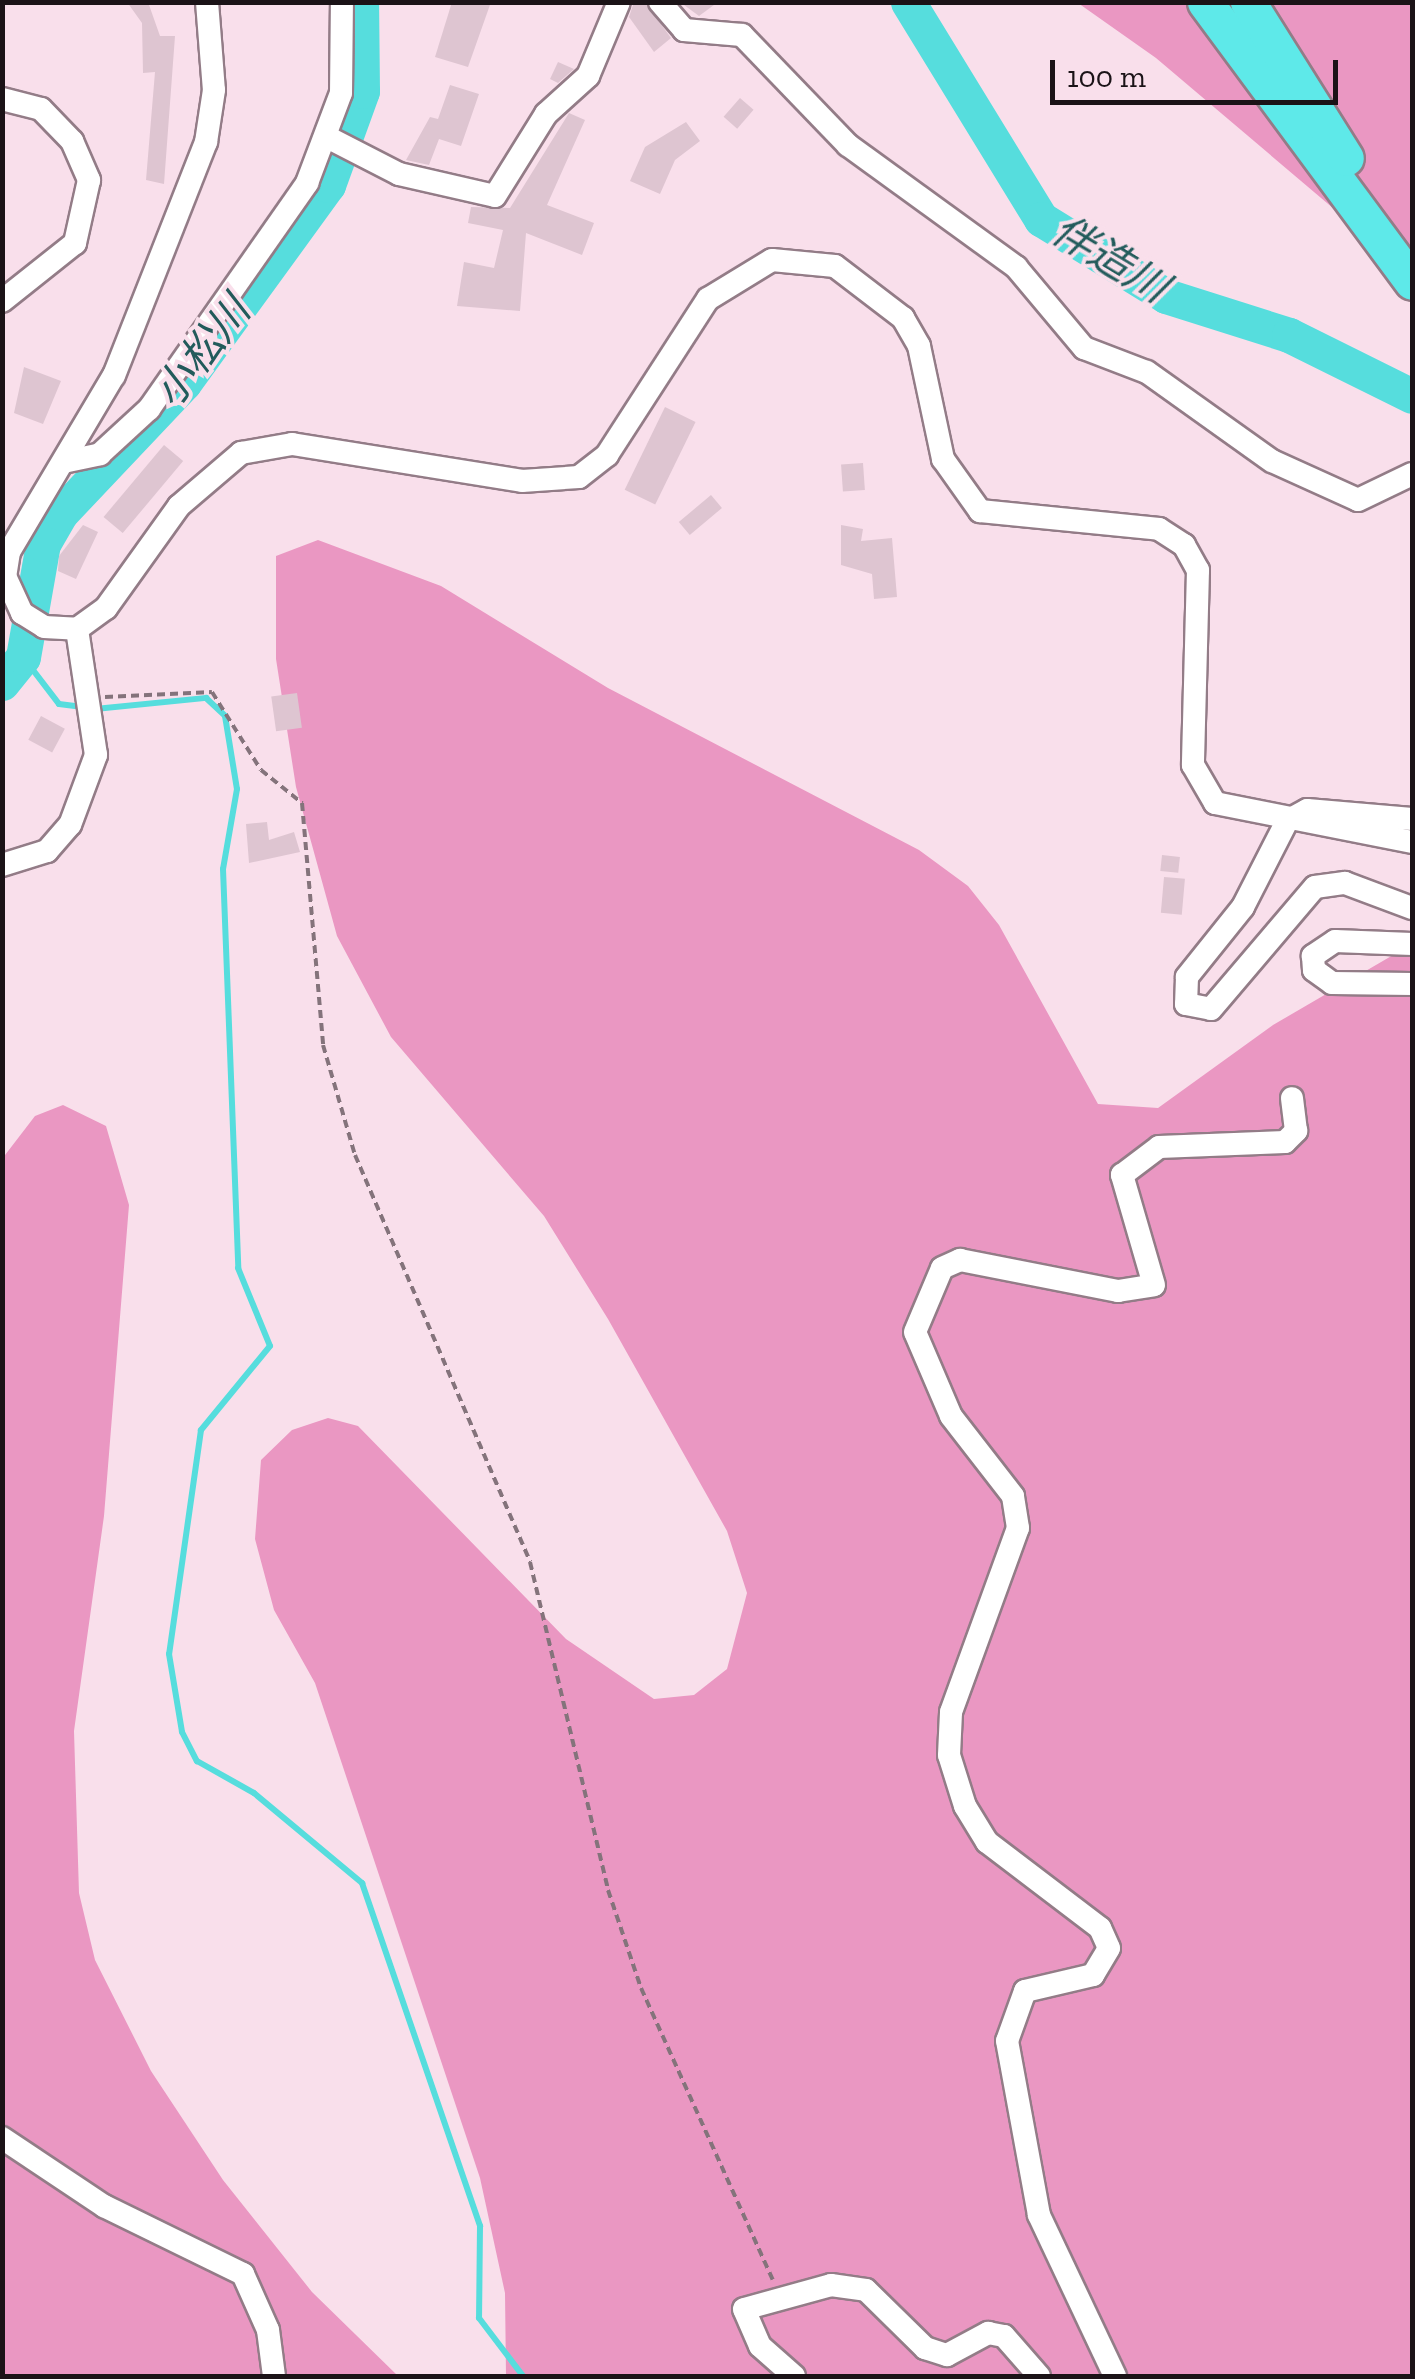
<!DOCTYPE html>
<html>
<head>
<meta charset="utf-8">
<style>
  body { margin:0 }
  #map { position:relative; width:1415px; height:2379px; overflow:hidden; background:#f9dfeb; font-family:"Zilla Slab","Noto Sans JP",serif }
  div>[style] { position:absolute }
  .green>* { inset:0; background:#ea97c2 }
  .stream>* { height:6px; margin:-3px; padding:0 3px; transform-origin:3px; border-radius:3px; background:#56dddd }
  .river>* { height:35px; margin:-17.5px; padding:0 17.5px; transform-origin:17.5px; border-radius:17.5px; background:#56dddd }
  .building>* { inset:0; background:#dec5d1; transform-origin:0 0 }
  .path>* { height:4px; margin-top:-2px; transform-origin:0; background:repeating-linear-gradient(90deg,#84737b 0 8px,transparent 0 13px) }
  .roads { filter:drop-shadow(2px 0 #937c87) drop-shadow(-2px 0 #937c87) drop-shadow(0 2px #937c87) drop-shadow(0 -2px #937c87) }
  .minor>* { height:22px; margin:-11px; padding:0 11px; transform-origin:11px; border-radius:11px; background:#fff }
  .highway>* { height:35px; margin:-17.5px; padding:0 17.5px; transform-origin:17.5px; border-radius:17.5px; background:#5ee9e9 }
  span { translate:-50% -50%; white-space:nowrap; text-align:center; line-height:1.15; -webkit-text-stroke:8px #f9dfeb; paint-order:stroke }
  .water-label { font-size:42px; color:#225b5b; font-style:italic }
  .frame { position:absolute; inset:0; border:5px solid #1b1317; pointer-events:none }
  .scale { position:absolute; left:1050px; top:60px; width:288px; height:45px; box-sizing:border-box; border:5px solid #1b1317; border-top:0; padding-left:12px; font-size:30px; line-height:35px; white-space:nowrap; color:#1b1317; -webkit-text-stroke:8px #f9dfeb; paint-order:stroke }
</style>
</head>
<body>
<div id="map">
  <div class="green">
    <div style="clip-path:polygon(1078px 3px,1412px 3px,1412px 275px,1156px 58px)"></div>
    <div style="clip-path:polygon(318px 540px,441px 586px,608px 688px,919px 850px,968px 886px,999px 925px,1098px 1104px,1158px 1108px,1273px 1025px,1412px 944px,1412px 2376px,506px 2376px,505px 2293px,480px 2178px,315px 1683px,274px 1610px,255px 1539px,261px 1460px,292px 1430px,328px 1418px,358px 1426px,566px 1639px,654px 1699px,694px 1695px,727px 1669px,747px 1593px,727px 1531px,608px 1319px,544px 1216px,391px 1037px,337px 936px,296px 787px,276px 659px,276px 556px)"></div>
    <div style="clip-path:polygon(63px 1105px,106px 1126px,129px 1205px,104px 1516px,74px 1731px,79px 1893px,95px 1960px,151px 2071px,223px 2180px,312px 2292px,398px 2376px,3px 2376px,2px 1159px,35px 1116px)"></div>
  </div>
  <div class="stream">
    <div style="left:23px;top:657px;width:59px;rotate:52.5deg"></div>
    <div style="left:59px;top:704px;width:24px;rotate:7deg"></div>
    <div style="left:95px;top:709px;width:112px;rotate:-5.7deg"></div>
    <div style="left:206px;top:698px;width:26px;rotate:43deg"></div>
    <div style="left:225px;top:716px;width:74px;rotate:80.7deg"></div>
    <div style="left:237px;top:789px;width:81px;rotate:99.9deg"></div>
    <div style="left:223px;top:869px;width:399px;rotate:87.8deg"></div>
    <div style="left:238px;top:1268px;width:84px;rotate:67.7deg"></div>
    <div style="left:270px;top:1346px;width:109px;rotate:129.4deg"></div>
    <div style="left:201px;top:1430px;width:226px;rotate:98.1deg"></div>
    <div style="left:169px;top:1654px;width:79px;rotate:80.5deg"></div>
    <div style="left:182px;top:1732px;width:33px;rotate:63deg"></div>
    <div style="left:197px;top:1761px;width:65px;rotate:29.3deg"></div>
    <div style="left:254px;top:1793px;width:141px;rotate:39.8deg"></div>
    <div style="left:362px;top:1883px;width:363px;rotate:71deg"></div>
    <div style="left:480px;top:2226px;width:92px;rotate:90.6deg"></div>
    <div style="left:479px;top:2318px;width:73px;rotate:52.8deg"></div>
  </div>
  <div class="river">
    <div style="left:908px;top:2px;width:255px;rotate:58.5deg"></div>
    <div style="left:1041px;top:219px;width:147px;rotate:31.6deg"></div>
    <div style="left:1166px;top:296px;width:129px;rotate:17.6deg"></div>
    <div style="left:1289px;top:335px;width:137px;rotate:26.4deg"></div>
    <div style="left:2px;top:683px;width:33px;rotate:-51deg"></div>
    <div style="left:23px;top:657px;width:115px;rotate:-80deg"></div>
    <div style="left:43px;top:544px;width:36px;rotate:-60deg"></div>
    <div style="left:61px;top:513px;width:179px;rotate:-46.6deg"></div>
    <div style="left:184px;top:383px;width:245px;rotate:-54deg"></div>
    <div style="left:328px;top:185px;width:100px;rotate:-70.1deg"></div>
    <div style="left:362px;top:91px;width:89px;rotate:-90.6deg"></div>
  </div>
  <div class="building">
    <div style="clip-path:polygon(127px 2px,148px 2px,160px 36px,175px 36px,164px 184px,146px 180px,155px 72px,143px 73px,142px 23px)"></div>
    <div style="clip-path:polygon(452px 2px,491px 2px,468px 67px,435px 57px)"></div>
    <div style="clip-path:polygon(634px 2px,645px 2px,671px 38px,654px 52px,629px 17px)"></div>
    <div style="clip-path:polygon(680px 2px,718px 2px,699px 16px)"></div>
    <div style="clip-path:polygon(558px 62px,574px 69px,558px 83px,550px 79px)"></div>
    <div style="clip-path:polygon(450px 85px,479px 94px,461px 146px,439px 139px,429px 165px,406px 160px,430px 117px,438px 119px)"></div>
    <div style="left:740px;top:98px;width:18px;height:25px;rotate:41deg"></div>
    <div style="clip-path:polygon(569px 113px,585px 120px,547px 205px,594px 223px,582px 255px,526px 233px,520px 311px,457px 306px,464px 262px,494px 268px,503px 230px,468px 223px,471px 207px,510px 208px)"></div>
    <div style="clip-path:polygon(686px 122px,700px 141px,675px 160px,660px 194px,630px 181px,645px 147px)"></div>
    <div style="clip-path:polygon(24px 367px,61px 381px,43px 424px,14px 413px)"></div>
    <div style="left:665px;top:407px;width:34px;height:92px;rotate:26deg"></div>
    <div style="left:164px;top:445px;width:25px;height:94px;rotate:40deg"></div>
    <div style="left:863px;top:463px;width:27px;height:22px;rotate:86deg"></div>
    <div style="left:711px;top:495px;width:17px;height:42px;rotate:50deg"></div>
    <div style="clip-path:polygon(83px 525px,98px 532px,76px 579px,58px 571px,59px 556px)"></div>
    <div style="clip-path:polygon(841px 525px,863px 529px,861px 541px,892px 538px,897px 597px,874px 599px,872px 574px,841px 565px)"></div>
    <div style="left:297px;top:693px;width:35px;height:26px;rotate:82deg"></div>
    <div style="left:41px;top:716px;width:27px;height:27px;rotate:28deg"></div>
    <div style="clip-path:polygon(267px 822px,269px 840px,294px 832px,300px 852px,249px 863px,246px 824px)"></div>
    <div style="left:1162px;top:855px;width:18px;height:16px;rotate:6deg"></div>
    <div style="left:1164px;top:877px;width:21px;height:36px;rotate:5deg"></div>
  </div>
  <div class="path">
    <div style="left:105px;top:697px;width:107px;rotate:-2.7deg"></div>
    <div style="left:212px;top:692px;width:92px;rotate:57.9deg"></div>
    <div style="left:261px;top:770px;width:53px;rotate:38.8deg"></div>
    <div style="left:302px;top:803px;width:243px;rotate:85deg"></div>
    <div style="left:323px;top:1045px;width:115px;rotate:73.8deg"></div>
    <div style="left:355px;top:1155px;width:443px;rotate:66.7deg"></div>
    <div style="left:530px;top:1562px;width:337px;rotate:76.6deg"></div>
    <div style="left:608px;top:1890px;width:103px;rotate:71.4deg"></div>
    <div style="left:641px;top:1988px;width:320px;rotate:65.7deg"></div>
  </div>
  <div class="roads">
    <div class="minor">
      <div style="left:207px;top:2px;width:88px;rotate:85.5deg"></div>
      <div style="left:214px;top:90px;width:53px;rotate:98.7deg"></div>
      <div style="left:206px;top:142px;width:251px;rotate:111.5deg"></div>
      <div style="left:114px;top:375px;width:206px;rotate:120.7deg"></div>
      <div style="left:9px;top:552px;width:24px;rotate:99deg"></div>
      <div style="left:5px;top:576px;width:41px;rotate:65.3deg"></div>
      <div style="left:22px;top:613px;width:26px;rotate:32deg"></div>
      <div style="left:44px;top:627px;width:33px;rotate:3deg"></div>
      <div style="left:77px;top:629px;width:36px;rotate:-36deg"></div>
      <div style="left:106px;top:608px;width:125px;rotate:-54.4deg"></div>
      <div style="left:179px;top:506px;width:82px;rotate:-40.5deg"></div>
      <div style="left:241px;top:453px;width:52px;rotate:-10deg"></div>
      <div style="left:292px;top:444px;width:233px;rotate:9.1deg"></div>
      <div style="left:522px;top:481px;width:57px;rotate:-4deg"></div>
      <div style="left:579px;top:477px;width:36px;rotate:-38deg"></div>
      <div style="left:607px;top:455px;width:186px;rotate:-57.1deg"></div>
      <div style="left:708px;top:299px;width:75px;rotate:-31.4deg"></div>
      <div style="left:772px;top:260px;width:63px;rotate:5.4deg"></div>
      <div style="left:835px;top:266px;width:86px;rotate:37.4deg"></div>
      <div style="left:903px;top:318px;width:32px;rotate:60deg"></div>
      <div style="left:919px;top:346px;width:116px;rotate:78deg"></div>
      <div style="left:943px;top:459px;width:64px;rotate:54.6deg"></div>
      <div style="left:980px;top:511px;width:180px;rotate:5.7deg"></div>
      <div style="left:1159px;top:529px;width:30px;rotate:33deg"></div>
      <div style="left:1184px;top:545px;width:29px;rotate:61deg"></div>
      <div style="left:1198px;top:570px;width:195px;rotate:91.5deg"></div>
      <div style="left:1193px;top:765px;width:44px;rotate:59.9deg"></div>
      <div style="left:1215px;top:803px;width:201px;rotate:11.2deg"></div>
      <div style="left:660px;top:2px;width:37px;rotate:49deg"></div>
      <div style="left:684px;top:30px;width:58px;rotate:4.9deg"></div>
      <div style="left:742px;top:35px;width:153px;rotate:46.1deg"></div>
      <div style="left:848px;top:145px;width:208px;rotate:36deg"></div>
      <div style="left:1016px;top:267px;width:106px;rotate:50deg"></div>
      <div style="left:1084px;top:348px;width:67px;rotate:20.9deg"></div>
      <div style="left:1147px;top:372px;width:153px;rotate:35.5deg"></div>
      <div style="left:1272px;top:461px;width:94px;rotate:24.4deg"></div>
      <div style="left:1358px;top:500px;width:60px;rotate:-25.7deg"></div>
      <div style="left:2px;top:99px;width:40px;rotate:14.4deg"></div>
      <div style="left:41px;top:109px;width:45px;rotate:45.9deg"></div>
      <div style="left:72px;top:141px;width:43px;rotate:66.4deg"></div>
      <div style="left:89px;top:180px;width:65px;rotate:102.5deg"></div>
      <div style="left:75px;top:243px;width:93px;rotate:141.5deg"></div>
      <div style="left:327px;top:137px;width:81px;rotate:27.2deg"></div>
      <div style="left:399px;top:174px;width:98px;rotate:12.9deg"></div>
      <div style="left:495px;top:196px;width:97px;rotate:-58.1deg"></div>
      <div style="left:546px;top:114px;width:57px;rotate:-42.1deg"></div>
      <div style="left:588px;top:76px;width:80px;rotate:-67.3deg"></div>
      <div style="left:68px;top:461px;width:33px;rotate:-12deg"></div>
      <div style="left:100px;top:454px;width:67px;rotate:-42.6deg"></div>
      <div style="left:149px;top:409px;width:276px;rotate:-55deg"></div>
      <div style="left:307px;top:183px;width:96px;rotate:-69.3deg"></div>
      <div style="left:341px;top:93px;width:91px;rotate:-89.4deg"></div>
      <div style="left:1412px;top:819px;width:105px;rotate:-175.1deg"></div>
      <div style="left:1307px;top:810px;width:23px;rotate:151deg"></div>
      <div style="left:1287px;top:821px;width:97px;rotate:117.1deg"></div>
      <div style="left:1243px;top:907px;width:90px;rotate:128.7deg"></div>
      <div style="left:1187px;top:977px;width:27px;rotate:92deg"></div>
      <div style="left:1186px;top:1004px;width:25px;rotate:11deg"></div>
      <div style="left:1211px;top:1009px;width:160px;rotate:-49.6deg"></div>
      <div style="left:1315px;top:887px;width:30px;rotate:-8deg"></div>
      <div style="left:1345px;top:883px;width:72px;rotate:20.5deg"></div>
      <div style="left:2px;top:865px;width:47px;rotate:-17.3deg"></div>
      <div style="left:47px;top:851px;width:35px;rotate:-49deg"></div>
      <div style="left:70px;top:825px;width:75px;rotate:-69.6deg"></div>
      <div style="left:96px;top:755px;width:127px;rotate:-98.6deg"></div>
      <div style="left:1412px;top:944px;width:77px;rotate:-177.8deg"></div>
      <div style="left:1335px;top:941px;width:27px;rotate:146deg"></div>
      <div style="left:1313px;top:956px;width:14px;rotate:86deg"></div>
      <div style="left:1314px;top:970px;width:22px;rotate:36deg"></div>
      <div style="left:1332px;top:983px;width:80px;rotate:0.7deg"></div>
      <div style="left:2px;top:2138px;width:123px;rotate:33.7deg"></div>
      <div style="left:104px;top:2206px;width:155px;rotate:26.1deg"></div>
      <div style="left:243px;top:2274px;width:61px;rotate:65.9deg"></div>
      <div style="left:268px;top:2330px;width:46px;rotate:82.6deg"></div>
      <div style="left:794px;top:2376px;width:45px;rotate:-138.6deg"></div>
      <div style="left:760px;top:2346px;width:40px;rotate:-113.4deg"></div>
      <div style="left:744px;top:2309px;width:90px;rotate:-15.4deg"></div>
      <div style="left:831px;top:2285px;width:35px;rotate:8deg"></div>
      <div style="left:866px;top:2290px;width:83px;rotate:44.5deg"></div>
      <div style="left:925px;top:2348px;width:23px;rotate:18deg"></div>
      <div style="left:947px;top:2355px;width:47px;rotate:-28.2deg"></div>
      <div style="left:988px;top:2333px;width:16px;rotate:11deg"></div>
      <div style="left:1004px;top:2336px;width:53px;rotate:48.8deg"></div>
      <div style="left:1115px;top:2376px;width:178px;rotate:-115.3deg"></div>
      <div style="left:1039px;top:2215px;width:177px;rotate:-100.4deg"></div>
      <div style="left:1007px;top:2041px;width:53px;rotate:-70.2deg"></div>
      <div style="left:1025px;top:1991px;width:70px;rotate:-13.2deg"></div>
      <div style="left:1093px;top:1975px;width:31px;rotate:-59deg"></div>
      <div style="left:1109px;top:1948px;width:22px;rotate:-114deg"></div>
      <div style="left:1100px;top:1928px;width:142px;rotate:-142.7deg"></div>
      <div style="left:987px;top:1842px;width:42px;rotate:-121.4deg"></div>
      <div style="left:965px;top:1806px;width:53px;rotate:-107.4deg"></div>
      <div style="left:949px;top:1755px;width:43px;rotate:-87.3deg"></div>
      <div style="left:951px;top:1712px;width:196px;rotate:-70deg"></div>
      <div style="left:1018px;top:1528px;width:32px;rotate:-99deg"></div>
      <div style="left:1013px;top:1496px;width:101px;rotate:-127.8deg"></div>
      <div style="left:951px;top:1416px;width:91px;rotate:-113.2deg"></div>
      <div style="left:915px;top:1332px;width:69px;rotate:-67.1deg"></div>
      <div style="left:942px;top:1268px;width:20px;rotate:-24deg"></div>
      <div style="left:960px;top:1260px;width:161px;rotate:11.1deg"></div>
      <div style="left:1118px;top:1291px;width:36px;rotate:-9deg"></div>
      <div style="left:1154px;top:1285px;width:115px;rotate:-106.2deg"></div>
      <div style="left:1122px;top:1175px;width:46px;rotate:-37.1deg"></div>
      <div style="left:1159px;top:1147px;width:126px;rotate:-2.3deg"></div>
      <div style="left:1285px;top:1142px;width:16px;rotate:-45deg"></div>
      <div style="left:1296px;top:1131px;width:33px;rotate:-97deg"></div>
    </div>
    <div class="highway">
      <div style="left:1205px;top:2px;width:348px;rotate:53.5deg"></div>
      <div style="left:1248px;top:2px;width:184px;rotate:57.9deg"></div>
    </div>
  </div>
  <div class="water-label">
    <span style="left:1110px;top:259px;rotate:31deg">伴造川</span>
    <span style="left:202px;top:352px;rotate:-52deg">小松川</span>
  </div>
  <div class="frame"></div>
  <div class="scale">100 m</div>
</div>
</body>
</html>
